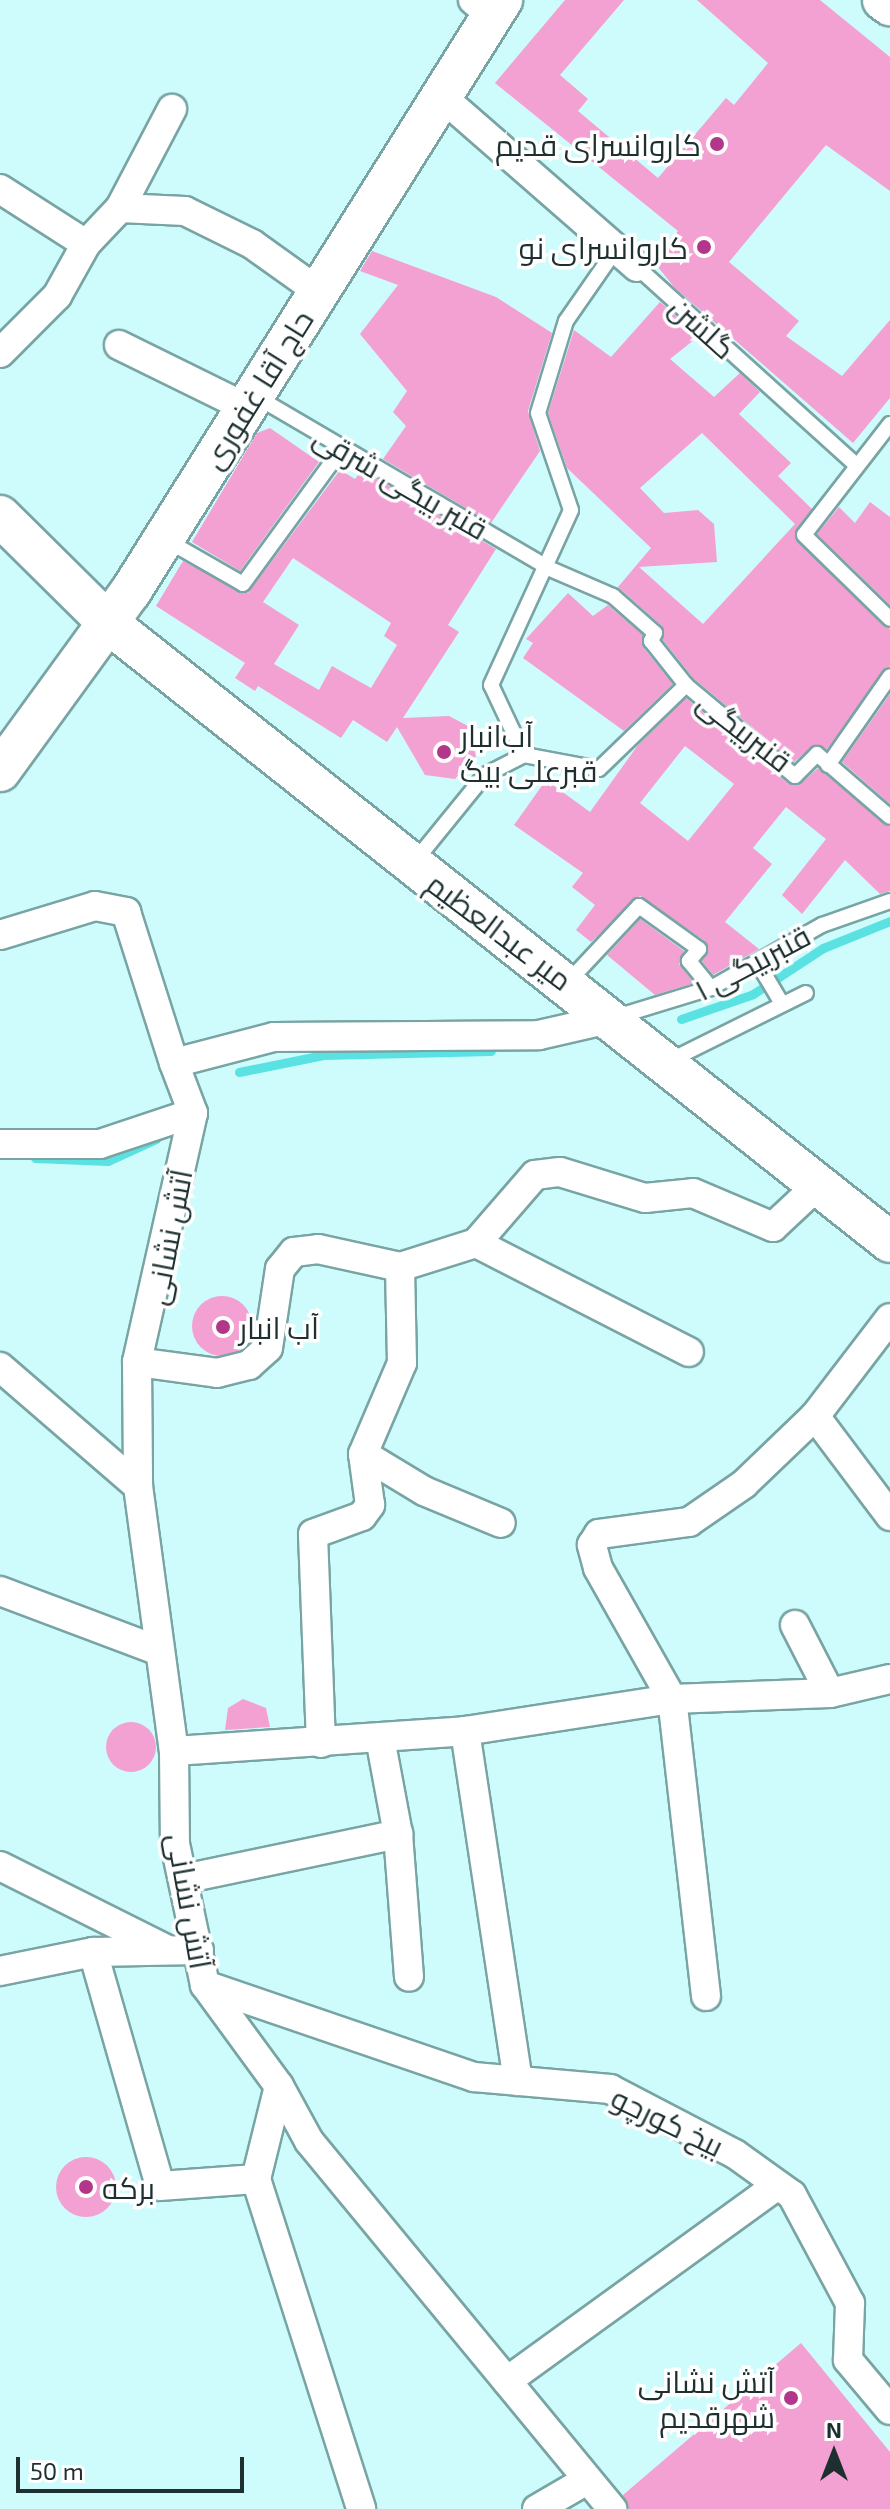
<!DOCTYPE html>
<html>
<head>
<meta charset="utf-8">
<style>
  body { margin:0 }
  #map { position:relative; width:890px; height:2509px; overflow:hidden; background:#cefcfc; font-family:"Exo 2",Cairo,sans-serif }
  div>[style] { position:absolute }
  .stream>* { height:9px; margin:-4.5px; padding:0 4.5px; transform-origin:4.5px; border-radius:4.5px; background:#5ae1e2 }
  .building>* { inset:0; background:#f3a0d2 }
  .round { border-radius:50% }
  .roads { filter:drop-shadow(2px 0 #79a4a4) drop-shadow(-2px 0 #79a4a4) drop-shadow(0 2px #79a4a4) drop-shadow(0 -2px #79a4a4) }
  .lane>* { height:14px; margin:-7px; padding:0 7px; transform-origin:7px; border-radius:7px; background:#fff }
  .street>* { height:28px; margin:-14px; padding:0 14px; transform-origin:14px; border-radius:14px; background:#fff }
  .secondary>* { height:40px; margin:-20px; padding:0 20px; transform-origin:20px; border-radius:20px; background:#fff }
  .dots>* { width:22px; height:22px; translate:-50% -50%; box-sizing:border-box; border:4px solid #fff; border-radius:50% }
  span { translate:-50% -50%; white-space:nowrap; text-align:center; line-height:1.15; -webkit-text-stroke:7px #fff; paint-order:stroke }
  .poi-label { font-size:30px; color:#1d2f2f }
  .right { translate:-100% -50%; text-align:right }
  .left { translate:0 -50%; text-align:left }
  .street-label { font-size:30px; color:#1d2f2f }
  .north { position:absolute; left:794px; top:2413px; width:80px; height:80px; -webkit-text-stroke:6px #fff; paint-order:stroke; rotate:0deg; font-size:22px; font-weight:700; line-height:32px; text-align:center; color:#1d2f2f }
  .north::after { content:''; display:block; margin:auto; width:28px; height:36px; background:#1d2f2f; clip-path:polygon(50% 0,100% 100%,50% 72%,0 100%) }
  .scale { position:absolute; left:16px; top:2457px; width:228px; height:36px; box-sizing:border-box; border:4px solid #1d2f2f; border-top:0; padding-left:10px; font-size:24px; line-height:28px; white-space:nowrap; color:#1d2f2f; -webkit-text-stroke:6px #fff; paint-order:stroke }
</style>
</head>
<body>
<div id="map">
  <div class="stream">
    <div style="left:681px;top:1019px;width:76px;rotate:-19.1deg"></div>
    <div style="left:753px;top:994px;width:84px;rotate:-33.3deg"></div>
    <div style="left:823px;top:948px;width:72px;rotate:-21.9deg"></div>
    <div style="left:239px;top:1072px;width:86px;rotate:-11.4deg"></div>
    <div style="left:323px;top:1055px;width:168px;rotate:-1.4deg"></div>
    <div style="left:35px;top:1158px;width:73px;rotate:2.4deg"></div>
    <div style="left:108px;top:1161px;width:53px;rotate:-24.6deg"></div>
  </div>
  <div class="building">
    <div style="clip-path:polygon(565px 0,624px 0,560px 75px,588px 99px,578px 111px,658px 178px,726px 98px,734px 105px,768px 63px,697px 0,820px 0,890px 57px,890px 191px,826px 145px,729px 262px,799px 321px,786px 336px,842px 376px,890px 320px,890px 398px,853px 443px,674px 287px,654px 262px,678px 231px,495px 83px)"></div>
    <div style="clip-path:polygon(372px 251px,496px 297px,552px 333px,528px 411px,540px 451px,491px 523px,383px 459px,406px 426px,393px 412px,407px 391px,360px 334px,398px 285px,360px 271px)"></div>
    <div style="clip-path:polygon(evenodd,660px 302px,699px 336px,670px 359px,714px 397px,740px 373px,760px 392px,739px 414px,791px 463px,778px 476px,812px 509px,795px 539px,890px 629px,890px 666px,827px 749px,814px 745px,794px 762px,693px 678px,663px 640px,662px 626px,618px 587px,651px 548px,567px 468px,548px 413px,574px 330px,611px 357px,660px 302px,702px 433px,795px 524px,703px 624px,639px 567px,717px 562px,714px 524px,698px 510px,664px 513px,640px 488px,702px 433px)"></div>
    <div style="clip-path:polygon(270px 428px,319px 462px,240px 571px,192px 542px,257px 433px)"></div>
    <div style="clip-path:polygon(evenodd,340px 470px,355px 479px,362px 470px,496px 549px,448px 625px,459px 632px,403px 718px,449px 716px,468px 726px,476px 756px,455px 779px,425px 775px,397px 727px,387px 742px,353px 720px,341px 738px,258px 686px,255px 691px,235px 678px,245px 663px,156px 606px,183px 561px,248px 593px,340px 470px,293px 558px,391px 623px,384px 636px,397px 645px,371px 688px,332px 666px,319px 690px,274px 664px,299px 625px,263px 602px,293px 558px)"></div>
    <div style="clip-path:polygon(870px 502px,890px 517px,890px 605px,817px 534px,839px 507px,855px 523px)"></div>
    <div style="clip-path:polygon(568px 593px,593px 616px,608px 605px,643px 635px,643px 647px,673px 684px,624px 731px,523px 658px,533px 643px,526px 639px)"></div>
    <div style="clip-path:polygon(890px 694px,890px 804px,842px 762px)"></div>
    <div style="clip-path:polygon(evenodd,686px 698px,789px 784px,799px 785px,818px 768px,890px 827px,890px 891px,880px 894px,845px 860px,802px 914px,782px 895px,826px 839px,786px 807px,753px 848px,772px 864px,725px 922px,759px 949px,713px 975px,702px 961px,705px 941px,640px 896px,591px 942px,576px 930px,595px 905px,572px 887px,583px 873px,514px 825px,546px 780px,590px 812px,638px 745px,686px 698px,685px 746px,734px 784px,688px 841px,640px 803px,685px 746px)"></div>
    <div style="clip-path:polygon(640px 919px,684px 951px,679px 964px,694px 983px,655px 995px,607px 955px)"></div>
    <div class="round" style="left:192px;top:1296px;width:60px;height:60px"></div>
    <div style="clip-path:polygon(243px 1699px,266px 1708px,270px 1727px,225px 1730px,228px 1708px)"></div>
    <div class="round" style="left:106px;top:1722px;width:50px;height:50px"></div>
    <div class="round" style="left:56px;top:2157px;width:60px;height:60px"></div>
    <div style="clip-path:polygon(801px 2343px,890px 2452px,890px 2509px,629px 2509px,623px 2495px)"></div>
  </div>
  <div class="roads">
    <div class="lane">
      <div style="left:637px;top:267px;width:295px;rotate:42.1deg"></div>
      <div style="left:257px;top:397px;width:338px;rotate:30.4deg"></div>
      <div style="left:548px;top:568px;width:71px;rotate:23.3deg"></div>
      <div style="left:613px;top:596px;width:56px;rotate:41.4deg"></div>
      <div style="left:655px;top:633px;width:9px;rotate:117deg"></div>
      <div style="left:651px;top:641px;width:56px;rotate:51.5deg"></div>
      <div style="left:890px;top:424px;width:140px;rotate:127.8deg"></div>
      <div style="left:804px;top:535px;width:120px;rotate:44.3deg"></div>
      <div style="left:168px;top:541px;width:86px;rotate:29.8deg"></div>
      <div style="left:243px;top:584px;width:168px;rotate:-53.9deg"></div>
      <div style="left:524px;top:755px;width:77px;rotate:-115.2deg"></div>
      <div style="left:491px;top:685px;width:192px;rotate:-65.4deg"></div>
      <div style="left:571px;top:510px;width:102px;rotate:-108.8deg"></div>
      <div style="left:538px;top:413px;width:96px;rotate:-73.1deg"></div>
      <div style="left:566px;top:321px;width:88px;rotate:-55.2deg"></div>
      <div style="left:828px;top:765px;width:108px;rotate:-55.1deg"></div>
      <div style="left:415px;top:861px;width:111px;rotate:-50.9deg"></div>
      <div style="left:485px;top:775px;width:44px;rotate:-27.1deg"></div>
      <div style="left:524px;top:755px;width:76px;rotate:10.6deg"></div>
      <div style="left:599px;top:769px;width:121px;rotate:-44deg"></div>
      <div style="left:686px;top:685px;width:142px;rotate:39.9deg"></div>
      <div style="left:795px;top:776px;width:31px;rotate:-45deg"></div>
      <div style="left:817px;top:754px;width:96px;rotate:40.8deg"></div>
      <div style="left:759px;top:965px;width:43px;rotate:59.3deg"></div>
      <div style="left:568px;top:982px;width:104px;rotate:-46.9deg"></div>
      <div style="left:639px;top:906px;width:74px;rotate:35.6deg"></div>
      <div style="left:699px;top:949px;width:16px;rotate:130deg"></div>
      <div style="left:689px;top:961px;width:35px;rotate:51deg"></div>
      <div style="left:616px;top:1017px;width:99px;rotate:-17deg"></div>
      <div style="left:711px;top:988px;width:128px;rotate:-29.6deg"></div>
      <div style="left:822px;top:925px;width:72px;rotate:-19.4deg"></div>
      <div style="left:667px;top:1062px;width:155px;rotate:-26.4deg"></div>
    </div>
    <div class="street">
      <div style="left:473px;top:0;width:23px;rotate:40deg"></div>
      <div style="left:441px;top:96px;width:260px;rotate:41.1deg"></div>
      <div style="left:0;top:189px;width:102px;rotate:32.6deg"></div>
      <div style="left:120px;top:208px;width:112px;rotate:-62.3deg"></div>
      <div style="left:119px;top:345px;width:140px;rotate:26.2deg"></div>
      <div style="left:0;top:353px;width:81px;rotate:-45deg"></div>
      <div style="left:57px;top:296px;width:60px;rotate:-60.9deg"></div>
      <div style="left:86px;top:244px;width:50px;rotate:-46.6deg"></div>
      <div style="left:120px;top:208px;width:65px;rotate:2.6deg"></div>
      <div style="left:185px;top:211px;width:75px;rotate:26.2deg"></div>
      <div style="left:252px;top:244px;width:81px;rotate:35.5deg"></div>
      <div style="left:0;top:935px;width:99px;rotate:-17deg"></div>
      <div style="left:95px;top:906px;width:32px;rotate:11deg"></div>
      <div style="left:126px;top:912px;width:158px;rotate:72.4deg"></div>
      <div style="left:193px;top:1113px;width:255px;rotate:102.7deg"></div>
      <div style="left:137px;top:1362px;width:124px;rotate:89.5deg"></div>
      <div style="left:138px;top:1486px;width:267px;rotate:82.3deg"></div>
      <div style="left:174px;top:1751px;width:93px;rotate:89.4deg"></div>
      <div style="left:175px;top:1844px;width:144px;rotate:78deg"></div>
      <div style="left:205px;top:1985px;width:125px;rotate:53.8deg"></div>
      <div style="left:279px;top:2086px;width:63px;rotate:61.4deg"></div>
      <div style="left:309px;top:2141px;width:477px;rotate:50.5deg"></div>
      <div style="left:0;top:1144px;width:100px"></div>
      <div style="left:100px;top:1144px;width:98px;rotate:-18.4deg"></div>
      <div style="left:193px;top:1113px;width:53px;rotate:-110.8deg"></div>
      <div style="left:174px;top:1063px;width:103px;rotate:-14.6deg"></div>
      <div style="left:274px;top:1037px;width:265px;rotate:-0.4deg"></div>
      <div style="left:539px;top:1035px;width:76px;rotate:-12.9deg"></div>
      <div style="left:476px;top:1243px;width:239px;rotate:27.1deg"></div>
      <div style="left:137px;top:1362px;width:81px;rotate:7.8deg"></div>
      <div style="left:217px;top:1373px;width:33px;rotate:-14deg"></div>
      <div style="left:249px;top:1365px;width:25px;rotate:-42deg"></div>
      <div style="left:268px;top:1348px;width:80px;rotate:-81.4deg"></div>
      <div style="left:280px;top:1269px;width:22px;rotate:-51deg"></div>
      <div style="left:294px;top:1252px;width:24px;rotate:-7deg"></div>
      <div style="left:318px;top:1249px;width:84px;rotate:12.4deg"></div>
      <div style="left:0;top:1367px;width:182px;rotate:40.8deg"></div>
      <div style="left:815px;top:1416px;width:125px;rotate:53.1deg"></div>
      <div style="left:363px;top:1454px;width:71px;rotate:31.2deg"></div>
      <div style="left:424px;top:1491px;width:83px;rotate:22.6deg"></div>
      <div style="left:0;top:1591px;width:168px;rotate:20.6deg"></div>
      <div style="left:795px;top:1625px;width:76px;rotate:62.8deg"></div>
      <div style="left:465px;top:1731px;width:354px;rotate:81.4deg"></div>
      <div style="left:380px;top:1738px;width:98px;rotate:79.4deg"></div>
      <div style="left:398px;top:1834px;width:143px;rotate:85.6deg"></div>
      <div style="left:321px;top:1743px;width:209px;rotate:-92.2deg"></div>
      <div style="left:313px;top:1534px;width:52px;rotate:-20.2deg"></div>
      <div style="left:362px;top:1516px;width:14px;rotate:-54deg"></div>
      <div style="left:370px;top:1505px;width:51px;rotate:-97.8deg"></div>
      <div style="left:363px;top:1454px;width:99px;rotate:-66.8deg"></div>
      <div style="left:402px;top:1363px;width:96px;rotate:-91.2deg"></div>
      <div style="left:400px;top:1267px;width:80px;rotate:-17.5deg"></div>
      <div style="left:476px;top:1243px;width:90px;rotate:-49.1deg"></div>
      <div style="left:535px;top:1175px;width:25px;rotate:-7deg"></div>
      <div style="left:560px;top:1172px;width:89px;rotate:17deg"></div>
      <div style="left:645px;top:1198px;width:48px;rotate:-5.9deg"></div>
      <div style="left:693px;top:1193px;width:87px;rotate:23deg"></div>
      <div style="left:773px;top:1227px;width:63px;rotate:-43.1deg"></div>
      <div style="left:174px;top:1751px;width:292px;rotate:-3.9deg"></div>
      <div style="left:465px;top:1731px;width:209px;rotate:-8.8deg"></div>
      <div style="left:672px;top:1699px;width:158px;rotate:-2.2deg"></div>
      <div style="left:830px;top:1693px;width:62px;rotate:-13.1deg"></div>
      <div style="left:0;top:1866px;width:186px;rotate:26.6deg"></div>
      <div style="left:188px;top:1878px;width:215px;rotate:-11.8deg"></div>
      <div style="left:199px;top:1950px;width:106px;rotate:178.9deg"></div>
      <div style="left:93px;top:1952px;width:243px;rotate:74deg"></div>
      <div style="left:160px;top:2186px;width:96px;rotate:-4.2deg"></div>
      <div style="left:0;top:1971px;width:95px;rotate:-11.5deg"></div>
      <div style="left:205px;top:1985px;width:284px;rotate:18.9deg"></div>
      <div style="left:474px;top:2077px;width:137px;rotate:5deg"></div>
      <div style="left:610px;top:2089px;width:141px;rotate:27.5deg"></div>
      <div style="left:735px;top:2154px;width:70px;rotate:35.7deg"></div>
      <div style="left:792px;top:2195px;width:123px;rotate:61.8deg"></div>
      <div style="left:850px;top:2303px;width:57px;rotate:92deg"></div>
      <div style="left:848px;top:2360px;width:65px;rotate:50deg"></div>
      <div style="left:706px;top:1996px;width:299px;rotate:-96.5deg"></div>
      <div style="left:672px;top:1699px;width:150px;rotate:-119.5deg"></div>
      <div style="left:598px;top:1568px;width:24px;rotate:-105deg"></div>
      <div style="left:592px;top:1545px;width:13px;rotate:-58deg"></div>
      <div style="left:599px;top:1534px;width:91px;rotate:-7.6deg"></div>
      <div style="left:689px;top:1522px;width:67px;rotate:-34.6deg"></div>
      <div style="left:744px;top:1484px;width:98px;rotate:-43.8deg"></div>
      <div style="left:815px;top:1416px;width:123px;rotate:-52.6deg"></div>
      <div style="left:279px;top:2086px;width:96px;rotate:103.9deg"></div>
      <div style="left:256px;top:2179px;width:346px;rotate:72.3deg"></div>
      <div style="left:507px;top:2381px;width:334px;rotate:-35.9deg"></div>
      <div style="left:537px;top:2509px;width:58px;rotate:-30.1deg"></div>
    </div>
    <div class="secondary">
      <div style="left:883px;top:0;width:9px;rotate:36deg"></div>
      <div style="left:0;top:516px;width:152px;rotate:44.7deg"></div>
      <div style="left:108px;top:623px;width:997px;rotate:38.36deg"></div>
      <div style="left:0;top:771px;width:223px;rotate:-54deg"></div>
      <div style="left:131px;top:591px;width:698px;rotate:-57.88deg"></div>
    </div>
  </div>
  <div class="dots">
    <div style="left:717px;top:144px;background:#b2378a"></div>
    <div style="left:704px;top:247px;background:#b2378a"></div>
    <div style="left:444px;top:752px;background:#b2378a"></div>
    <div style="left:223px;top:1327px;background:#b2378a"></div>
    <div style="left:86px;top:2187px;background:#b2378a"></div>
    <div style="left:791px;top:2398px;background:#b2378a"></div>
  </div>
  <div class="poi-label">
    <span class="right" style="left:701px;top:144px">کاروانسرای قدیم</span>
    <span class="right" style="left:688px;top:247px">کاروانسرای نو</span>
    <span class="left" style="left:460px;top:752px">آب‌انبار<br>قبرعلی بیگ</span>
    <span class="left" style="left:239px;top:1327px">آب انبار</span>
    <span class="left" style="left:102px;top:2187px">برکه</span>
    <span class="right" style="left:775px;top:2398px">آتش نشانی<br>شهرقدیم</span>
  </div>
  <div class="street-label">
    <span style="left:703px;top:327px;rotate:42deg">گلشن</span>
    <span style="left:257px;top:389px;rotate:-58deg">حاج آقا غفوری</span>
    <span style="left:401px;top:482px;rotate:30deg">قنبر بیگی شرقی</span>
    <span style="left:745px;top:731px;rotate:38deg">قنبربیگی</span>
    <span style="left:500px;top:931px;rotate:37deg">میر عبدالعظیم</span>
    <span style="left:752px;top:962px;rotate:-28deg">قنبربیگی ۱</span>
    <span style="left:168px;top:1237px;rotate:-79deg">آتش نشانی</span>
    <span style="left:190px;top:1901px;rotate:80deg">آتش نشانی</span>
    <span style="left:668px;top:2121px;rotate:26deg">بیخ کورچو</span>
  </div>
  <div class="north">N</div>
  <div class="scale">50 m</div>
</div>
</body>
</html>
